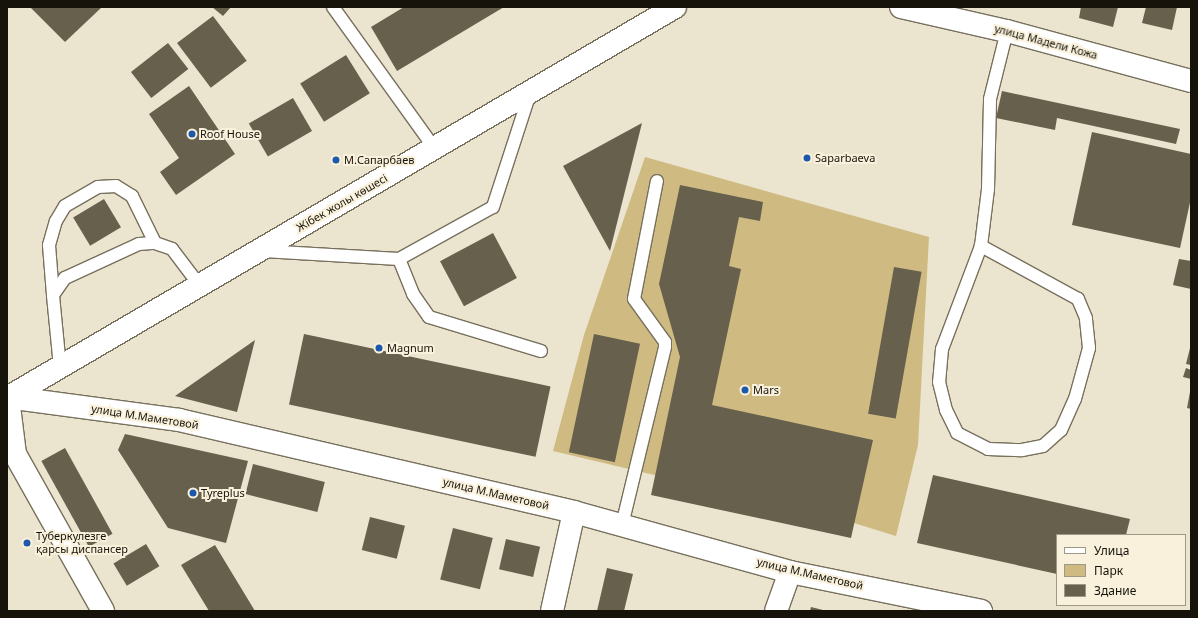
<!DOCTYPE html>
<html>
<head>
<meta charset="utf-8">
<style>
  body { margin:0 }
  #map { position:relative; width:1198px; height:618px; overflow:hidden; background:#ebe4ce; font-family:"Noto Sans",sans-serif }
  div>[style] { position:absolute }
  .green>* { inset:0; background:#cfbb82 }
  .building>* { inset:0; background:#67604d; transform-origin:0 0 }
  .roads { filter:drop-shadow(1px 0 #77705d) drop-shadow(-1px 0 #77705d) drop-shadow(0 1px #77705d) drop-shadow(0 -1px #77705d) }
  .lane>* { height:12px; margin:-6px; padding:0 6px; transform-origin:6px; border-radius:6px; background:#fff }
  .street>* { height:22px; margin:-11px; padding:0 11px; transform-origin:11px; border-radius:11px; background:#fff }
  .secondary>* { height:22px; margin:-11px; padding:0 11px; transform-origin:11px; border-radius:11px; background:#fff }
  .dots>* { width:11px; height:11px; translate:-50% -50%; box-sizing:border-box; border:2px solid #f9f1db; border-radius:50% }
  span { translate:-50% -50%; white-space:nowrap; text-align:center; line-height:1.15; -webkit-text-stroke:4px #f9f1db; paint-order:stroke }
  .street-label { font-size:11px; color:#16130b }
  .poi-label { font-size:11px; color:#16130b }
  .left { translate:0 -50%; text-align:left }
  .frame { position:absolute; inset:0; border:8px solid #16130b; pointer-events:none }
  .legend { position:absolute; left:1056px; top:534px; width:130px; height:72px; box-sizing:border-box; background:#f9f1db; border:1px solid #9e9888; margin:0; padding:5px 7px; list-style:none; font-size:12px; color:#16130b }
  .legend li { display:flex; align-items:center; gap:8px; height:20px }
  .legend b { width:20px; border:1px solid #9e9888 }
</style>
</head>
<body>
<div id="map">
  <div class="green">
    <div style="clip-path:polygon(645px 157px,929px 237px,918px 445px,896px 536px,844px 520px,553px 451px,584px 335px)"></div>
  </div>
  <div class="building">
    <div style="clip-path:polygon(30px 7px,102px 7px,65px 42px)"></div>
    <div style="clip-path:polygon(212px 7px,231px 7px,223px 16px)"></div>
    <div style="clip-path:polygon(404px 7px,504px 7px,397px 71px,371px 27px)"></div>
    <div style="clip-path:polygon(1081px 7px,1118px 7px,1113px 27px,1079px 18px)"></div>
    <div style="clip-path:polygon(1146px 7px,1177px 7px,1172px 30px,1142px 23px)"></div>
    <div style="left:213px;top:16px;width:56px;height:45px;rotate:53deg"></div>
    <div style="left:168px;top:43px;width:33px;height:47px;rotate:52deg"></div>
    <div style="left:346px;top:55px;width:45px;height:54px;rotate:58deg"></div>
    <div style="clip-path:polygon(189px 86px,235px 154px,176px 195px,160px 172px,179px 158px,149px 114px)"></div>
    <div style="clip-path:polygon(1002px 91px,1180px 129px,1176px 144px,1057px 118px,1055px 130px,996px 118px)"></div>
    <div style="left:293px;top:98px;width:38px;height:51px;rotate:60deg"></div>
    <div style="clip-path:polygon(642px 123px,610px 251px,563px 166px)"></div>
    <div style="clip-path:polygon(1092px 132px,1191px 154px,1191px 198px,1180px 248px,1072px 225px)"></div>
    <div style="clip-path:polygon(680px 185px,763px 202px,760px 221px,739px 217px,729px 266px,741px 269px,712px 405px,873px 440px,851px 538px,651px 495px,680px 357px,659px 284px)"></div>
    <div style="left:104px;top:199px;width:33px;height:36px;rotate:59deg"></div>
    <div style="left:493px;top:233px;width:51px;height:60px;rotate:62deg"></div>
    <div style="clip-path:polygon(1179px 259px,1191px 261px,1191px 289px,1173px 285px)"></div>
    <div style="left:894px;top:267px;width:28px;height:149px;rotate:10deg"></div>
    <div style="left:304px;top:334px;width:252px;height:72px;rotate:12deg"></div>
    <div style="left:594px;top:334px;width:47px;height:121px;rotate:12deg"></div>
    <div style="clip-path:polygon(255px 340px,237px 412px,175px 396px)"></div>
    <div style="clip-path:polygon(1190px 348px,1191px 348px,1191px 365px,1186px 364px)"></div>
    <div style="clip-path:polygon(1186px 368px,1191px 370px,1191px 379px,1183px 377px)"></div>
    <div style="clip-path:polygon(1190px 392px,1191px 392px,1191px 409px,1187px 408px)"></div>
    <div style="clip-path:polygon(125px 434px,248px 461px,226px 543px,168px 528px,118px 450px)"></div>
    <div style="left:65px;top:448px;width:98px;height:27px;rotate:61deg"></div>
    <div style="left:253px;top:464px;width:74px;height:31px;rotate:14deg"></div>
    <div style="clip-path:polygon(933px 475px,1130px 519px,1126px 535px,1057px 535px,1057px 574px,917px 543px)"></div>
    <div style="left:370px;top:517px;width:36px;height:34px;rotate:14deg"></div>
    <div style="left:453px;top:528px;width:41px;height:53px;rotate:14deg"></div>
    <div style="left:506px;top:539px;width:35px;height:31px;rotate:13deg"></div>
    <div style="left:146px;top:544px;width:26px;height:38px;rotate:59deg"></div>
    <div style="clip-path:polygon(215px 545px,255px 611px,209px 611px,181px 565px)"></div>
    <div style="clip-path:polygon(607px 568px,633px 574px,624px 611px,597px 611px)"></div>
    <div style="clip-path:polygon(811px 607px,823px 610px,823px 611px,810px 611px)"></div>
  </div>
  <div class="roads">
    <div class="lane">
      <div style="left:333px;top:7px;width:175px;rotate:54.3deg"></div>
      <div style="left:981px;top:246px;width:110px;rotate:110.7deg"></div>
      <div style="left:942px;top:349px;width:33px;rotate:95deg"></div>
      <div style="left:939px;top:382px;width:29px;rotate:76deg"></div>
      <div style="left:946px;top:410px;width:25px;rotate:64deg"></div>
      <div style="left:957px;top:433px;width:35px;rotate:27deg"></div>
      <div style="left:988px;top:449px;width:34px;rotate:2deg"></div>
      <div style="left:1022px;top:450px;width:21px;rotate:-11deg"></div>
      <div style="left:1043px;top:446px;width:24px;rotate:-42deg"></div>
      <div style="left:1061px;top:430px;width:34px;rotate:-66deg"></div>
      <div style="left:1075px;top:399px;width:53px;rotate:-74.6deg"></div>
      <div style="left:1089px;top:348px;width:30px;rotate:-96deg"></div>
      <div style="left:1086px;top:318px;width:21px;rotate:-113deg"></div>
      <div style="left:1078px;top:299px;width:111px;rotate:-151.3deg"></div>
      <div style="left:981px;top:246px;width:57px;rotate:-83deg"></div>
      <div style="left:988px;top:189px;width:90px;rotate:-88.7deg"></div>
      <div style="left:990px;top:99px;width:70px;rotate:-76deg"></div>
      <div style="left:263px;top:251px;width:136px;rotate:3.4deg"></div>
      <div style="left:399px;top:259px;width:107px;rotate:-29deg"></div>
      <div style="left:493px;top:207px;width:120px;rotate:-72deg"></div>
      <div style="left:399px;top:259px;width:38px;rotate:68deg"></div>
      <div style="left:413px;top:294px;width:28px;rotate:55deg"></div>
      <div style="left:429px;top:317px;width:117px;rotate:16.9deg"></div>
      <div style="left:53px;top:295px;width:50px;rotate:-94.6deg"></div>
      <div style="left:49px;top:245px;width:25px;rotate:-74deg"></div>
      <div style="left:56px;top:221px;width:17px;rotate:-59deg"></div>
      <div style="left:65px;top:206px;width:38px;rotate:-30deg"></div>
      <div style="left:98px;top:187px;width:18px;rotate:-3deg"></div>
      <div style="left:116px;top:186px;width:19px;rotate:32deg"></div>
      <div style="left:132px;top:196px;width:52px;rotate:63.9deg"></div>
      <div style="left:60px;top:367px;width:72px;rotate:-95.6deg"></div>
      <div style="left:53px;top:295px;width:21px;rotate:-55deg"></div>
      <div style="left:65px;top:278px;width:81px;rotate:-24.7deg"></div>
      <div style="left:139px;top:244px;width:16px;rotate:-4deg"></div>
      <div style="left:155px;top:243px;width:18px;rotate:19deg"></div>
      <div style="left:172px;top:249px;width:46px;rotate:52.9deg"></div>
      <div style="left:622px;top:525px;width:183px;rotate:-76.4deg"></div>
      <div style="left:665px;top:347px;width:5px;rotate:-90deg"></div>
      <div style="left:665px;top:342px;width:53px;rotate:-125.8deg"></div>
      <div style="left:634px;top:299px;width:120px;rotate:-79deg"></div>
    </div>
    <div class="street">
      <div style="left:7px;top:397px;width:174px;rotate:7.6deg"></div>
      <div style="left:179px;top:420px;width:406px;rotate:13.1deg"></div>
      <div style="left:574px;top:512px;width:224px;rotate:15.5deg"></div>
      <div style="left:790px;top:572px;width:195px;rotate:11.5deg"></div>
      <div style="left:8px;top:398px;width:56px;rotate:82.9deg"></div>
      <div style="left:15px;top:454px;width:180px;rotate:60.7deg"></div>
      <div style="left:552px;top:611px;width:101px;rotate:-77.5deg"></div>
      <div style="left:776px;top:611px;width:41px;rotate:-70.3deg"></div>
    </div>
    <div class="secondary">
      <div style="left:901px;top:7px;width:109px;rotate:12.8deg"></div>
      <div style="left:1007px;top:31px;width:191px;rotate:15.2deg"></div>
      <div style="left:7px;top:398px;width:774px;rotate:-30.34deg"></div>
    </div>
  </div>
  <div class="dots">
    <div style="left:192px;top:134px;background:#1d59aa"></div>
    <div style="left:807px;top:158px;background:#1d59aa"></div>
    <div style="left:336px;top:160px;background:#1d59aa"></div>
    <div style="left:379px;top:348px;background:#1d59aa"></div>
    <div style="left:745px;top:390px;background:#1d59aa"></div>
    <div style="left:193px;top:493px;background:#1d59aa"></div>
    <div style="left:27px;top:543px;background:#1d59aa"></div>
  </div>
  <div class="street-label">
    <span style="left:1046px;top:42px;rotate:15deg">улица Мадели Кожа</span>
    <span style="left:342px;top:203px;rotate:-30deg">Жібек жолы көшесі</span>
    <span style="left:145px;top:417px;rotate:9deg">улица М.Маметовой</span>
    <span style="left:496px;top:494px;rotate:13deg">улица М.Маметовой</span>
    <span style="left:810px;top:574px;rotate:13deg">улица М.Маметовой</span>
  </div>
  <div class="poi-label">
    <span class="left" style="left:200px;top:134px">Roof House</span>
    <span class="left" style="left:815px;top:158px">Saparbaeva</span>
    <span class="left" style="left:344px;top:160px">М.Сапарбаев</span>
    <span class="left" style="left:387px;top:348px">Magnum</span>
    <span class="left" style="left:753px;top:390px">Mars</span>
    <span class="left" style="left:201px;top:493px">Tyreplus</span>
    <span class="left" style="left:36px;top:543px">Туберкулезге<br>қарсы диспансер</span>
  </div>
  <div class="frame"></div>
  <ul class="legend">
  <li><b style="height:5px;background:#fff"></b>Улица</li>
  <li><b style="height:11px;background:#cfbb82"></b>Парк</li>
  <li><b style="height:11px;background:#67604d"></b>Здание</li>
  </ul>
</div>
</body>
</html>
